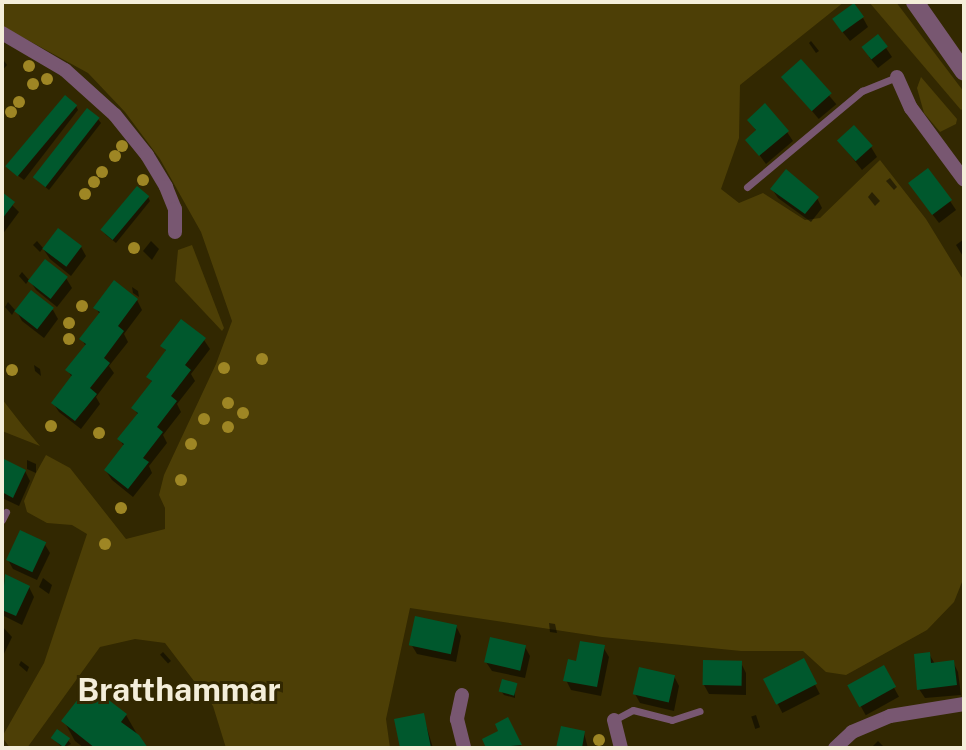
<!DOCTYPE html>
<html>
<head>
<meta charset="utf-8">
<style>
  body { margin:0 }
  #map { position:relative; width:966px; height:750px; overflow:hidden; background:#322801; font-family:"Public Sans",sans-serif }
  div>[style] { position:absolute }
  .green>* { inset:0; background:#4d3f06 }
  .shadow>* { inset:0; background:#0007; transform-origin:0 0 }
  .building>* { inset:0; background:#00582d; transform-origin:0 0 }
  .service>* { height:7px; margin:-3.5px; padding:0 3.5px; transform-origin:3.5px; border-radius:3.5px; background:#785771 }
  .minor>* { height:14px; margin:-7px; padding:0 7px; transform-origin:7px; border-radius:7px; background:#785771 }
  .tertiary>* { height:18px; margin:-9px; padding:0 9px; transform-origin:9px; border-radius:9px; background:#785771 }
  .trees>* { width:12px; height:12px; margin:-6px; border-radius:50%; background:#9e8624 }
  span { translate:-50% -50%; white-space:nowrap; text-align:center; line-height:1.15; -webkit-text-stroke:6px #322801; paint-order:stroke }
  .district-label { font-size:32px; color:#f4eeda; font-weight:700 }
  .frame { position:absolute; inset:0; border:4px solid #f4eeda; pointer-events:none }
</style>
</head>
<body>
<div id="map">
  <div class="green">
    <div style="clip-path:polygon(2px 2px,844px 2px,740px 85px,739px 138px,721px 189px,739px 203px,763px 193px,805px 220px,820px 218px,880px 160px,926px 219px,964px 281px,964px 577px,954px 602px,927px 630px,846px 675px,826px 672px,803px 651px,741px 651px,602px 637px,410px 608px,386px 719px,390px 748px,226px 748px,213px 706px,165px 643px,135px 639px,100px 647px,27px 748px,10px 748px,2px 737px,44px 663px,87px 534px,72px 525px,47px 523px,27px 512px,24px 501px,36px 473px,46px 455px,70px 468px,126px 539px,165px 529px,165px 508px,159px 495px,164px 475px,216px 364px,232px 321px,201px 232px,160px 159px,125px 112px,88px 73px,2px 26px)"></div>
    <div style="clip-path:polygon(869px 2px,896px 2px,964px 92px,964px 108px,961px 110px)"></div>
    <div style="clip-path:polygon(921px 77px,957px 119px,956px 124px,940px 132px,924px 113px,917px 88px)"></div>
    <div style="clip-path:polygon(192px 245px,224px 328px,222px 331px,175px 281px,178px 250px)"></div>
    <div style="clip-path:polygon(2px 399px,23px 426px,40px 446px,2px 431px)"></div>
  </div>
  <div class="shadow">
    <div style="clip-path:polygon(863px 18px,868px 27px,850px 41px,841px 30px)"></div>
    <div style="clip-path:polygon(811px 41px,819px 51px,816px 53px,809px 43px)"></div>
    <div style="clip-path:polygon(886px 48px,892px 57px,878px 68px,869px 57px)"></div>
    <div style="clip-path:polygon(2px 58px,7px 65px,2px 71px)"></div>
    <div style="left:801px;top:62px;width:55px;height:23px;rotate:50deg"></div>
    <div style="clip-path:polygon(76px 106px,78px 110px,24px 180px,13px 172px,11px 168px)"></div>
    <div style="clip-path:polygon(98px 119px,101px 123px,49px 190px,38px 181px,36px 177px)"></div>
    <div style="clip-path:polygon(749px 120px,787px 132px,793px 141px,766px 164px,748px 140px,757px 132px)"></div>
    <div style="clip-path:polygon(839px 141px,871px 147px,877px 157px,862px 170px)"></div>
    <div style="clip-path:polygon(890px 178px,897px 187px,894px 190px,886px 181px)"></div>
    <div style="clip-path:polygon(772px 189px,817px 198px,822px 208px,811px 222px,778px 198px)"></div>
    <div style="clip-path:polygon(872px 192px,880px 201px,875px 206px,868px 197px)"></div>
    <div style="clip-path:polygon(916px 193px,950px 201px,956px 210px,939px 223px)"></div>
    <div style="clip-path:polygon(2px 195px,19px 212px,2px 235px)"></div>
    <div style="clip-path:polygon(148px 197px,150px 201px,116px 243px,106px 235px,103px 231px)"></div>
    <div style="clip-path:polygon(964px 239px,964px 258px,956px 245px)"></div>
    <div style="clip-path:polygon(37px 241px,43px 248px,40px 252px,33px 245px)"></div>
    <div style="clip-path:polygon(151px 241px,159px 249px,152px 260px,143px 251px)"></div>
    <div style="clip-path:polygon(81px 247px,86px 256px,71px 276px,50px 259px,44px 250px)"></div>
    <div style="clip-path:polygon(22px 272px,29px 280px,26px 284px,19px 276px)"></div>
    <div style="clip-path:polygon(66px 278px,72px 288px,57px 307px,36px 290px,30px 281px)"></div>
    <div style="clip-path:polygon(132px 287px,138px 291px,139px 297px,133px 293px)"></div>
    <div style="clip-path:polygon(137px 300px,142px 310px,124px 334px,128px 342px,109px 366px,114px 373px,96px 397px,100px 404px,81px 429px,59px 412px,53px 403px,72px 378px,68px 370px,86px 347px,82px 339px,100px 315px,96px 308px)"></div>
    <div style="clip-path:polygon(8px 302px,15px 310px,12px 315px,5px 307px)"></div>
    <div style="clip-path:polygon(53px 310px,58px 319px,44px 338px,22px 321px,17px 312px)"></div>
    <div style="clip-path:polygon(204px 340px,210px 349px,191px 374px,195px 381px,177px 404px,181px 412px,163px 435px,167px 443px,149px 466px,152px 473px,133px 497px,112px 480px,106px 471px,124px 447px,120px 439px,138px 415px,134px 408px,153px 384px,149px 377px,167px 353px,163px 346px)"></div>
    <div style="clip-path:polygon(34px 365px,40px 369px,41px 376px,35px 371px)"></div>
    <div style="clip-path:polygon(27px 460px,36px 464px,36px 473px,27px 469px)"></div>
    <div style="clip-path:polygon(2px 461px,25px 471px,30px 481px,19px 506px,2px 498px)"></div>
    <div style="clip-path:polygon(44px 543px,50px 553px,37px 580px,13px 569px,8px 560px)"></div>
    <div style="clip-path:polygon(6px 577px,29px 587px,34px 597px,22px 625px,2px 615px,2px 585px)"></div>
    <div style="clip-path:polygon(43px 578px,52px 585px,49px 594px,39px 587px)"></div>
    <div style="clip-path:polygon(549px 623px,555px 624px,557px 633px,550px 632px)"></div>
    <div style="clip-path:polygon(2px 626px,12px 637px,2px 658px)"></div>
    <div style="clip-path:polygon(456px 626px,461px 636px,456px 662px,417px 654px,411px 644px)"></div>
    <div style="clip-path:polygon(525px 647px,530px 656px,525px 678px,492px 671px,486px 662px)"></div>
    <div style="clip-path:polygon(603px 647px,609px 657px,601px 696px,571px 690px,566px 680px,578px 663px)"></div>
    <div style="left:163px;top:652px;width:12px;height:4px;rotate:48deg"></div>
    <div style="clip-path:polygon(929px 654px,935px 664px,953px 662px,958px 672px,961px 695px,925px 698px,919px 689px)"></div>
    <div style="clip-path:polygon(21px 661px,29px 667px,27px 672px,19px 665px)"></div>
    <div style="left:803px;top:661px;width:37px;height:42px;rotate:63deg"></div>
    <div style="clip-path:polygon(741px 663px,746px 673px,746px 695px,709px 694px,704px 685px)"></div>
    <div style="left:883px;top:668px;width:33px;height:38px;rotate:61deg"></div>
    <div style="clip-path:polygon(674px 676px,679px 686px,674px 711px,640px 703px,635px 694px)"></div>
    <div style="clip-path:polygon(515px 684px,515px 698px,504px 695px,501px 691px)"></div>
    <div style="clip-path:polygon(126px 715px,145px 748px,84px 748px,75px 741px,64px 721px)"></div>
    <div style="clip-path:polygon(423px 715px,433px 748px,402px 748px)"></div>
    <div style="left:756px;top:715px;width:13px;height:5px;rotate:72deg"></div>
    <div style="clip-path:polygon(512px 729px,522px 748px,488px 748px,484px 740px)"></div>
    <div style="clip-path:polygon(584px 733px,588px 748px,558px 748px)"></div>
    <div style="clip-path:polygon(52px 738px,68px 740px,71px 744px,63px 748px)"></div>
    <div style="clip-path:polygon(878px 741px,885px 748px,871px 748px)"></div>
  </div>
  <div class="building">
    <div style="left:854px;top:3px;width:17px;height:27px;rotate:54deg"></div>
    <div style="left:878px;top:34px;width:16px;height:21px;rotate:52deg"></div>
    <div style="left:801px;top:59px;width:46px;height:27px;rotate:48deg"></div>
    <div style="left:65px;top:95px;width:16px;height:93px;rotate:40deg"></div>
    <div style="clip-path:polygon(765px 103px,789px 131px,759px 156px,745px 140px,756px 130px,747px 120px)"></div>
    <div style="left:87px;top:108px;width:16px;height:88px;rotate:38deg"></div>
    <div style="left:854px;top:125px;width:28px;height:23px;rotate:48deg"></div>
    <div style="left:928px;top:168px;width:40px;height:25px;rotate:53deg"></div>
    <div style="clip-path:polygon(786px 169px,819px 197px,805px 214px,770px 189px)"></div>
    <div style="left:137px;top:186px;width:16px;height:57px;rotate:40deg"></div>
    <div style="clip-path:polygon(2px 192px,15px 202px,2px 219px)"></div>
    <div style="left:58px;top:228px;width:30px;height:26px;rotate:37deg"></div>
    <div style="left:45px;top:259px;width:29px;height:28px;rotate:38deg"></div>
    <div style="clip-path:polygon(114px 280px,138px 299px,118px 326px,124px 331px,104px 358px,110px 363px,90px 388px,97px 394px,75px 421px,51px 403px,72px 375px,65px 370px,86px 344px,79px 339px,100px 312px,93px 308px)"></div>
    <div style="left:31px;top:290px;width:29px;height:27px;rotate:38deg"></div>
    <div style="clip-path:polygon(181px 319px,206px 338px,185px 365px,191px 370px,171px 396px,177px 401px,157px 427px,163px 432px,143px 458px,149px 462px,128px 489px,104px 470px,124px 444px,117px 439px,138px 413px,131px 408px,152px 381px,146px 377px,166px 350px,160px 346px)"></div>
    <div style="clip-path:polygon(2px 458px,26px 470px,13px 498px,2px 492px)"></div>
    <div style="left:20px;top:530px;width:29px;height:33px;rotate:25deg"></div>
    <div style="clip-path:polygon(5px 574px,30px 586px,16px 616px,2px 610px)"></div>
    <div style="left:415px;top:616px;width:43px;height:30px;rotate:12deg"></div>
    <div style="left:490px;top:637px;width:37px;height:26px;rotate:13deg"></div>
    <div style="clip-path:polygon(580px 641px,605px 645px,597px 687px,563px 681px,568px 659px,576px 661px)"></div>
    <div style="clip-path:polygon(930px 652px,931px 663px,954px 660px,957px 685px,917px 690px,914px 654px)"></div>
    <div style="left:804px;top:658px;width:29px;height:46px;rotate:63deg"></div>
    <div style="left:703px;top:660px;width:39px;height:25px;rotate:1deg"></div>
    <div style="left:884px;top:665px;width:25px;height:42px;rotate:61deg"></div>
    <div style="left:639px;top:667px;width:37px;height:28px;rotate:13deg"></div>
    <div style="left:502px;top:679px;width:16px;height:13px;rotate:15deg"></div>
    <div style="clip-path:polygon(89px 685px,127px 714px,121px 722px,139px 735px,148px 748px,95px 748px,61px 721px)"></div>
    <div style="clip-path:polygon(424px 713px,431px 748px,400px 748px,394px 719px)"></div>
    <div style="clip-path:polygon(508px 717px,522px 745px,486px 748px,482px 739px,498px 731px,495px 724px)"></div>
    <div style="clip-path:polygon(561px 726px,585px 731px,582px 748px,556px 748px)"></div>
    <div style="left:57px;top:729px;width:16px;height:11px;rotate:35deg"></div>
  </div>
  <div class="service">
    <div style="left:747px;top:187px;width:150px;rotate:-39.9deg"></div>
    <div style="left:862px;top:91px;width:38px;rotate:-22deg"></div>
    <div style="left:2px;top:520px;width:9px;rotate:-63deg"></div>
    <div style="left:614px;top:720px;width:21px;rotate:-28deg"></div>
    <div style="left:633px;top:710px;width:40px;rotate:14.4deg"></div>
    <div style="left:672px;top:720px;width:29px;rotate:-18deg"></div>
  </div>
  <div class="minor">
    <div style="left:2px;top:33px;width:73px;rotate:30.4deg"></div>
    <div style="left:65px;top:70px;width:67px;rotate:42deg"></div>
    <div style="left:115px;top:115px;width:51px;rotate:51.3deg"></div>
    <div style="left:147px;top:155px;width:37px;rotate:59deg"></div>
    <div style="left:166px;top:187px;width:24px;rotate:68deg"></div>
    <div style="left:175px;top:209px;width:23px;rotate:90deg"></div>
    <div style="left:897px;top:77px;width:34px;rotate:66deg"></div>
    <div style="left:911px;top:108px;width:89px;rotate:53.6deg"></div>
    <div style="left:462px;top:695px;width:25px;rotate:102deg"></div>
    <div style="left:457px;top:719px;width:30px;rotate:76deg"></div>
    <div style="left:614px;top:720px;width:29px;rotate:76deg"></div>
    <div style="left:835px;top:748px;width:23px;rotate:-43deg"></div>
    <div style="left:852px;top:732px;width:41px;rotate:-22.8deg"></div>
    <div style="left:890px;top:716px;width:75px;rotate:-9.2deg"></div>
  </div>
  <div class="tertiary">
    <div style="left:915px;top:2px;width:85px;rotate:55deg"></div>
  </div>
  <div class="trees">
    <div style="left:29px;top:66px"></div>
    <div style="left:47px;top:79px"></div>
    <div style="left:33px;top:84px"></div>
    <div style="left:19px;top:102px"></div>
    <div style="left:11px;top:112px"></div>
    <div style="left:122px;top:146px"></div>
    <div style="left:115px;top:156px"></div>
    <div style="left:102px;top:172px"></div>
    <div style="left:143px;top:180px"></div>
    <div style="left:94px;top:182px"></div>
    <div style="left:85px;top:194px"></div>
    <div style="left:134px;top:248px"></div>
    <div style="left:82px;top:306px"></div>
    <div style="left:69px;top:323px"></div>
    <div style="left:69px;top:339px"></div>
    <div style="left:262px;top:359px"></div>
    <div style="left:224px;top:368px"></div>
    <div style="left:12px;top:370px"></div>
    <div style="left:228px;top:403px"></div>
    <div style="left:243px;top:413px"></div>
    <div style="left:204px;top:419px"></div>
    <div style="left:51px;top:426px"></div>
    <div style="left:228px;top:427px"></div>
    <div style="left:99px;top:433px"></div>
    <div style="left:191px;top:444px"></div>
    <div style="left:181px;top:480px"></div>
    <div style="left:121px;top:508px"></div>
    <div style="left:105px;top:544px"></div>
    <div style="left:599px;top:740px"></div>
  </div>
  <div class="district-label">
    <span style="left:179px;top:690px">Bratthammar</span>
  </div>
  <div class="frame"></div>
</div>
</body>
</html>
